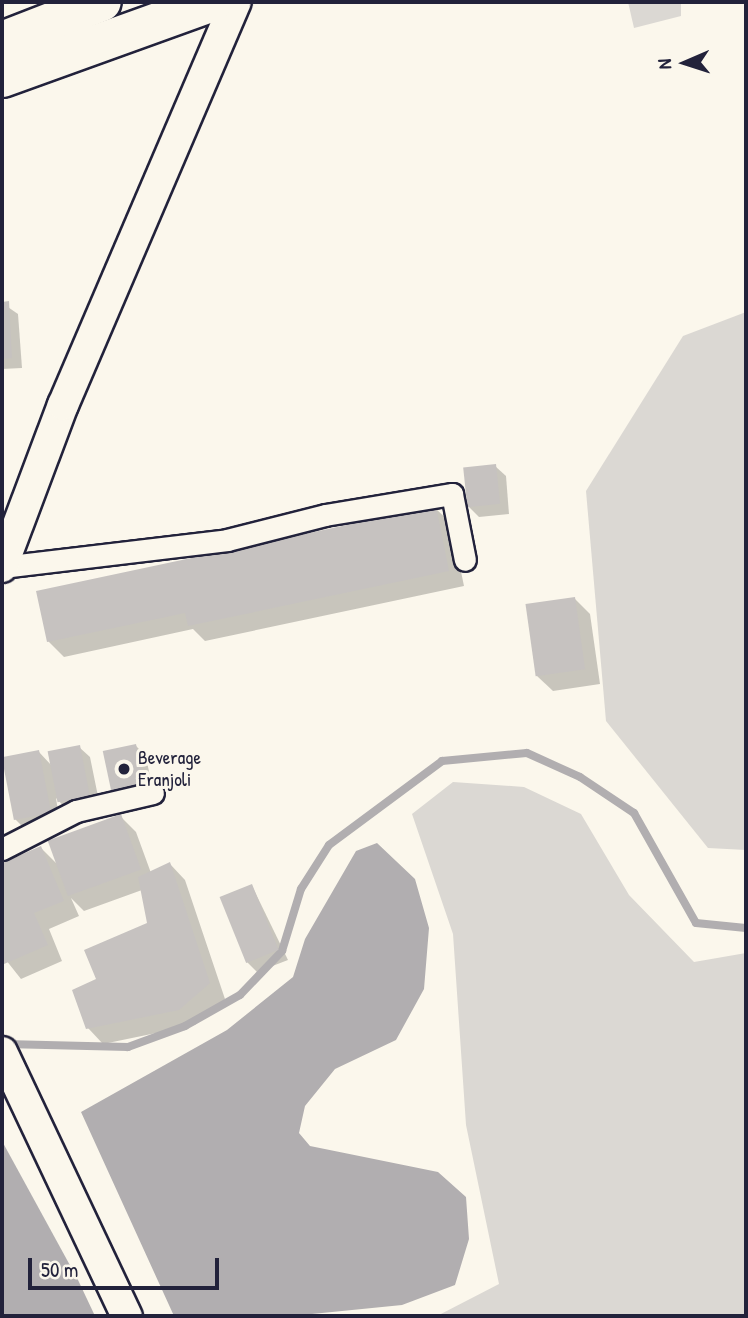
<!DOCTYPE html>
<html>
<head>
<meta charset="utf-8">
<style>
  body { margin:0 }
  #map { position:relative; width:748px; height:1318px; overflow:hidden; background:#fbf7ec; font-family:"Patrick Hand",sans-serif }
  div>[style] { position:absolute }
  .green>* { inset:0; background:#dbd8d3 }
  .water>* { inset:0; background:#b1aeb0 }
  .shadow>* { inset:0; background:#0003 }
  .stream>* { height:8px; margin:-4px; padding:0 4px; transform-origin:4px; border-radius:4px; background:#b1aeb0 }
  .building>* { inset:0; background:#c6c2c0; transform-origin:0 0 }
  .roads { filter:drop-shadow(2px 0 #22223b) drop-shadow(-2px 0 #22223b) drop-shadow(0 2px #22223b) drop-shadow(0 -2px #22223b) }
  .street>* { height:21px; margin:-10.5px; padding:0 10.5px; transform-origin:10.5px; border-radius:10.5px; background:#fbf7ec }
  .secondary>* { height:30px; margin:-15px; padding:0 15px; transform-origin:15px; border-radius:15px; background:#fbf7ec }
  .highway>* { height:38px; margin:-19px; padding:0 19px; transform-origin:19px; border-radius:19px; background:#fbf7ec }
  .dots>* { width:19px; height:19px; translate:-50% -50%; box-sizing:border-box; border:4px solid #fbf7ec; border-radius:50% }
  span { translate:-50% -50%; white-space:nowrap; text-align:center; line-height:1.15; -webkit-text-stroke:6px #fbf7ec; paint-order:stroke }
  .poi-label { font-size:19px; color:#22223b }
  .left { translate:0 -50%; text-align:left }
  .frame { position:absolute; inset:0; border:4px solid #22223b; pointer-events:none }
  .north { position:absolute; left:650px; top:28px; width:70px; height:70px; -webkit-text-stroke:5px #fbf7ec; paint-order:stroke; rotate:267deg; font-size:19px; font-weight:700; line-height:28px; text-align:center; color:#22223b }
  .north::after { content:''; display:block; margin:auto; width:24px; height:32px; background:#22223b; clip-path:polygon(50% 0,100% 100%,50% 72%,0 100%) }
  .scale { position:absolute; left:28px; top:1258px; width:191px; height:32px; box-sizing:border-box; border:4px solid #22223b; border-top:0; padding-left:9px; font-size:21px; line-height:24px; white-space:nowrap; color:#22223b; -webkit-text-stroke:5px #fbf7ec; paint-order:stroke }
</style>
</head>
<body>
<div id="map">
  <div class="green">
    <div style="clip-path:polygon(628px 2px,681px 2px,681px 16px,634px 28px)"></div>
    <div style="clip-path:polygon(746px 312px,746px 850px,708px 848px,606px 721px,586px 491px,683px 336px)"></div>
    <div style="clip-path:polygon(453px 782px,524px 787px,581px 814px,629px 895px,694px 962px,746px 953px,746px 1316px,437px 1316px,499px 1284px,466px 1125px,453px 934px,412px 814px)"></div>
  </div>
  <div class="water">
    <div style="clip-path:polygon(377px 843px,415px 879px,429px 928px,424px 989px,396px 1040px,335px 1069px,305px 1106px,299px 1133px,310px 1146px,438px 1172px,466px 1197px,469px 1239px,455px 1285px,402px 1305px,292px 1316px,174px 1316px,81px 1112px,227px 1030px,293px 977px,305px 939px,356px 851px)"></div>
    <div style="clip-path:polygon(2px 1141px,78px 1280px,95px 1316px,2px 1316px)"></div>
  </div>
  <div class="shadow">
    <div style="clip-path:polygon(2px 303px,18px 314px,22px 368px,2px 369px)"></div>
    <div style="clip-path:polygon(495px 466px,506px 476px,509px 514px,479px 517px,469px 507px)"></div>
    <div style="clip-path:polygon(435px 508px,451px 523px,464px 586px,205px 641px,193px 629px,64px 657px,48px 641px)"></div>
    <div style="clip-path:polygon(575px 599px,590px 614px,600px 684px,553px 691px,537px 676px)"></div>
    <div style="clip-path:polygon(136px 746px,146px 756px,154px 798px,123px 804px)"></div>
    <div style="clip-path:polygon(79px 747px,90px 757px,100px 806px,70px 813px,56px 798px,60px 823px,26px 830px,15px 819px,39px 752px,52px 766px)"></div>
    <div style="clip-path:polygon(120px 816px,136px 832px,151px 873px,170px 864px,185px 880px,225px 999px,195px 1025px,103px 1044px,88px 1028px,149px 924px,142px 890px,84px 911px,71px 898px,79px 916px,49px 929px,62px 961px,21px 979px,2px 955px,2px 865px,41px 848px,58px 865px)"></div>
    <div style="clip-path:polygon(252px 886px,288px 960px,257px 972px,247px 962px)"></div>
  </div>
  <div class="stream">
    <div style="left:5px;top:1044px;width:123px;rotate:1.4deg"></div>
    <div style="left:128px;top:1047px;width:61px;rotate:-20.2deg"></div>
    <div style="left:185px;top:1026px;width:63px;rotate:-29.4deg"></div>
    <div style="left:240px;top:995px;width:61px;rotate:-46.3deg"></div>
    <div style="left:282px;top:951px;width:65px;rotate:-73deg"></div>
    <div style="left:301px;top:889px;width:52px;rotate:-57.5deg"></div>
    <div style="left:329px;top:845px;width:141px;rotate:-36.6deg"></div>
    <div style="left:442px;top:761px;width:85px;rotate:-5.4deg"></div>
    <div style="left:527px;top:753px;width:58px;rotate:24.4deg"></div>
    <div style="left:580px;top:777px;width:65px;rotate:33.7deg"></div>
    <div style="left:634px;top:813px;width:126px;rotate:60.6deg"></div>
    <div style="left:696px;top:923px;width:50px;rotate:5.7deg"></div>
  </div>
  <div class="building">
    <div style="clip-path:polygon(9px 301px,12px 358px,2px 359px,2px 302px)"></div>
    <div style="left:496px;top:464px;width:40px;height:33px;rotate:84deg"></div>
    <div style="clip-path:polygon(436px 506px,449px 571px,188px 626px,185px 613px,47px 642px,36px 591px)"></div>
    <div style="left:575px;top:597px;width:73px;height:50px;rotate:82deg"></div>
    <div style="left:136px;top:744px;width:44px;height:34px;rotate:78deg"></div>
    <div style="left:80px;top:745px;width:52px;height:33px;rotate:79deg"></div>
    <div style="left:39px;top:750px;width:64px;height:38px;rotate:79deg"></div>
    <div style="left:121px;top:814px;width:59px;height:78px;rotate:70deg"></div>
    <div style="clip-path:polygon(41px 846px,64px 901px,34px 913px,48px 945px,4px 964px,2px 863px)"></div>
    <div style="clip-path:polygon(170px 862px,210px 983px,179px 1010px,86px 1029px,72px 990px,96px 979px,84px 950px,147px 923px,138px 877px)"></div>
    <div style="left:252px;top:884px;width:71px;height:35px;rotate:68deg"></div>
  </div>
  <div class="roads">
    <div class="street">
      <div style="left:2px;top:567px;width:227px;rotate:-6.8deg"></div>
      <div style="left:227px;top:540px;width:101px;rotate:-14.3deg"></div>
      <div style="left:325px;top:515px;width:129px;rotate:-9.4deg"></div>
      <div style="left:452px;top:494px;width:67px;rotate:78.9deg"></div>
      <div style="left:2px;top:849px;width:83px;rotate:-27.2deg"></div>
      <div style="left:76px;top:811px;width:79px;rotate:-13.2deg"></div>
    </div>
    <div class="secondary">
      <div style="left:2px;top:567px;width:173px;rotate:-69.4deg"></div>
      <div style="left:63px;top:405px;width:439px;rotate:-66.8deg"></div>
      <div style="left:2px;top:1052px;width:292px;rotate:64.7deg"></div>
    </div>
    <div class="highway">
      <div style="left:2px;top:41px;width:107px;rotate:-21.3deg"></div>
      <div style="left:2px;top:78px;width:224px;rotate:-19.8deg"></div>
    </div>
  </div>
  <div class="dots">
    <div style="left:124px;top:769px;background:#22223b"></div>
  </div>
  <div class="poi-label">
    <span class="left" style="left:138px;top:769px">Beverage<br>Eranjoli</span>
  </div>
  <div class="frame"></div>
  <div class="north">N</div>
  <div class="scale">50 m</div>
</div>
</body>
</html>
